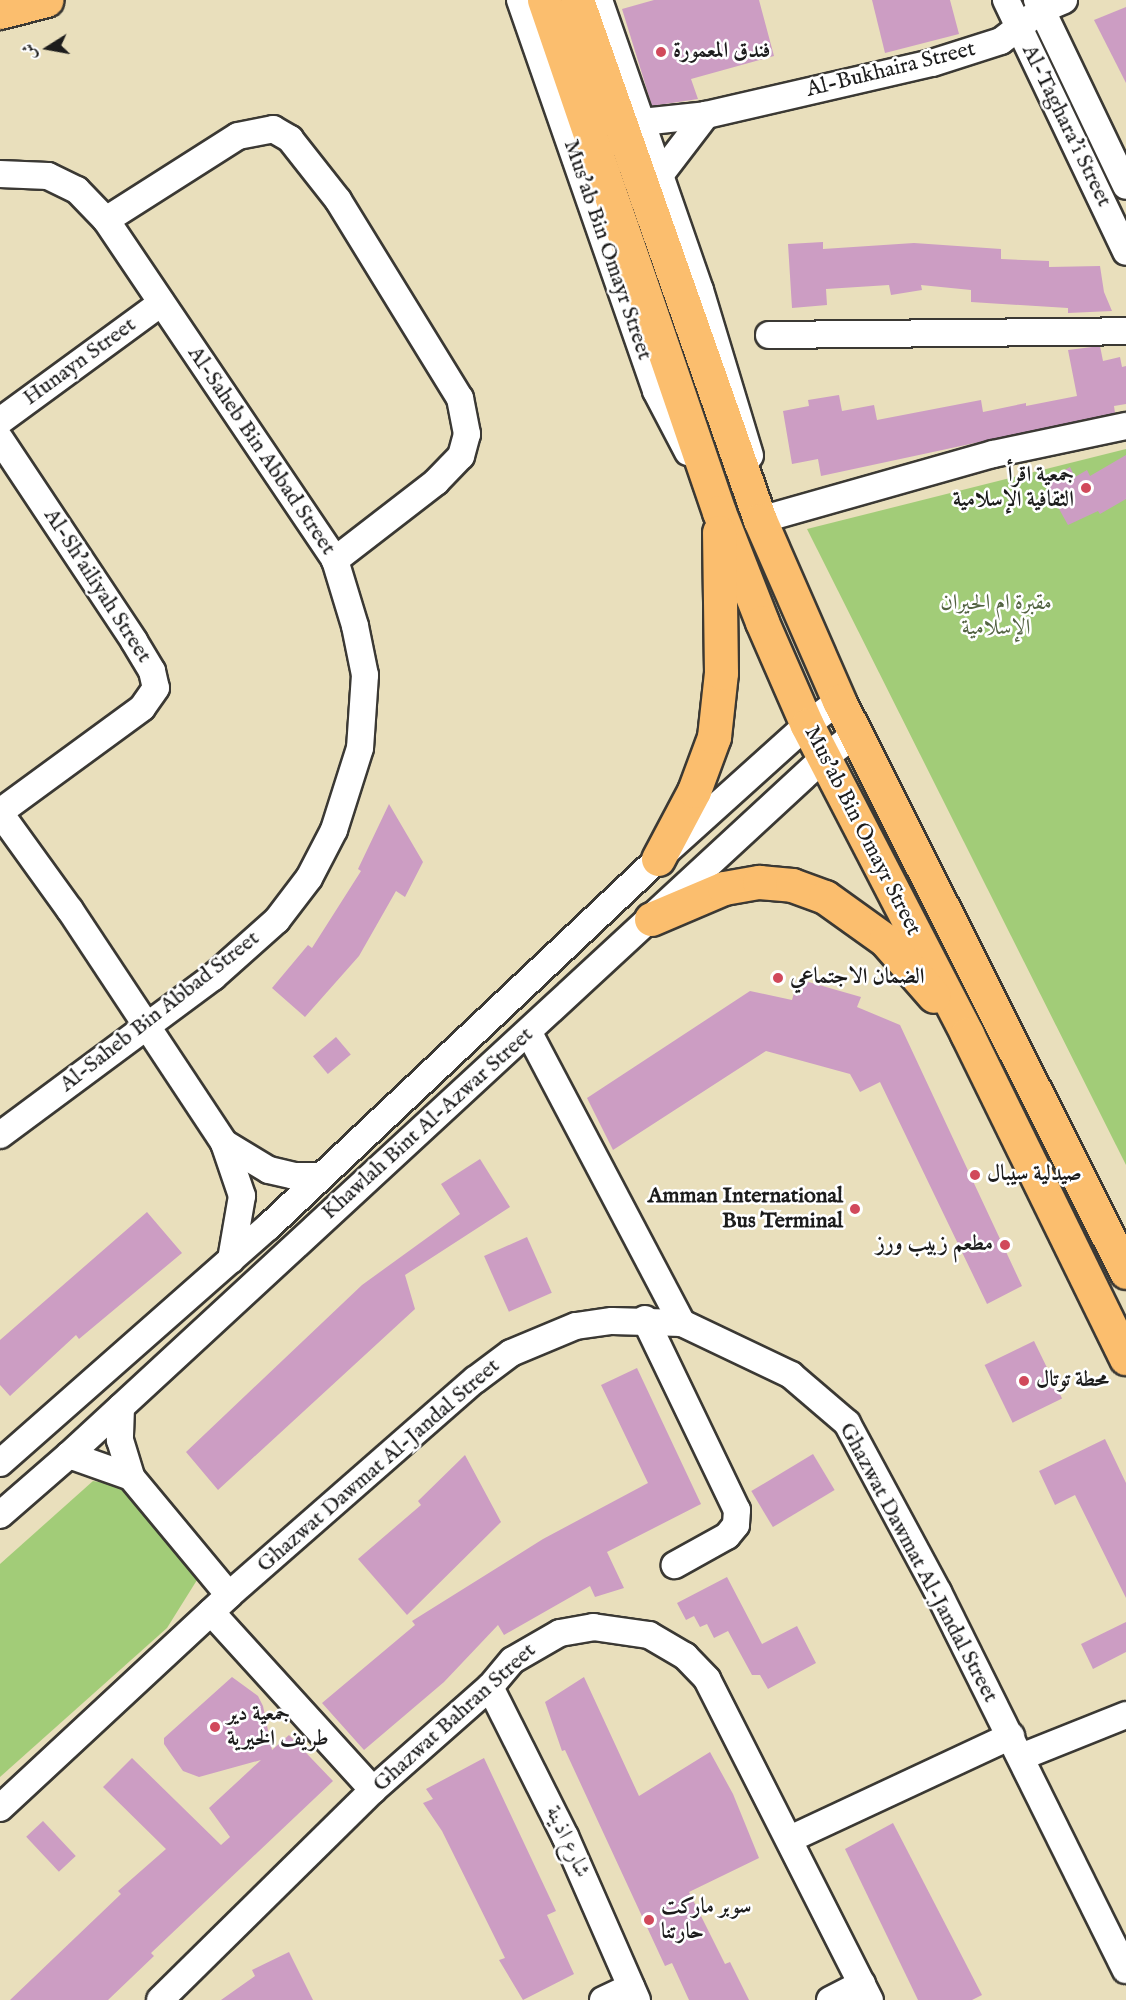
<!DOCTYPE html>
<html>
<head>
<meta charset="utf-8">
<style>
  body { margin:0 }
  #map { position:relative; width:1126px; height:2000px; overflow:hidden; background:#e9dfbc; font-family:"IM FELL English",Amiri,serif }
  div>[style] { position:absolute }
  .green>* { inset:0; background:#a2cc78 }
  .building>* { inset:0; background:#cc9dc3; transform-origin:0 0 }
  .roads { filter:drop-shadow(2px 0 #3b3934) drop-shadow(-2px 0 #3b3934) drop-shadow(0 2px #3b3934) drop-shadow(0 -2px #3b3934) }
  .minor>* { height:26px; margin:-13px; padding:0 13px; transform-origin:13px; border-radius:13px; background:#fff }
  .highway>* { height:33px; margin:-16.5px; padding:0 16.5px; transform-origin:16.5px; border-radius:16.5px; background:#fbbe6e }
  .dots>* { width:16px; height:16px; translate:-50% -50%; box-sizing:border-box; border:3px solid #fff; border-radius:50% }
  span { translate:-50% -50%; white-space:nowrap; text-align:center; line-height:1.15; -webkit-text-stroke:5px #fff; paint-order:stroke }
  .poi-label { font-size:22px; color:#1c1c1c; font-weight:700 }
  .left { translate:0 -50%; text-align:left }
  .right { translate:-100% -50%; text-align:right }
  .street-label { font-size:22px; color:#1c1c1c }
  .park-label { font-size:22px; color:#526241 }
  .north { position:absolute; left:18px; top:18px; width:60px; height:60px; -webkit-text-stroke:4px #fff; paint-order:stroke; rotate:259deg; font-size:16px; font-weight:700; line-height:24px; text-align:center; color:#1c1c1c }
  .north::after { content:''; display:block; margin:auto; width:21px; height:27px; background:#1c1c1c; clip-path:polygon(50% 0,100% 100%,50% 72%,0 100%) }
</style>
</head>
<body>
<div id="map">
  <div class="green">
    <div style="clip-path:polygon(1126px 449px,1126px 1165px,807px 529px)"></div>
    <div style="clip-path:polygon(93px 1481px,118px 1485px,197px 1580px,167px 1628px,0 1777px,0 1564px)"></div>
  </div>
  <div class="building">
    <div style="clip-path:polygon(654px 0,759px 0,774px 56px,691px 79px,698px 99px,652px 106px,622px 9px)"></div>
    <div style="clip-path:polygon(872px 0,950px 0,959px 34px,885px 53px)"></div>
    <div style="clip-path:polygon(1126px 7px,1126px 83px,1094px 20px)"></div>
    <div style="clip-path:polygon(823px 242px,823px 249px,914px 243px,1001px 249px,1001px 259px,1049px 261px,1049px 267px,1100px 266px,1104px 292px,1112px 311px,1068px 313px,1068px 308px,971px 302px,971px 290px,921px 285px,922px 290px,891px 295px,889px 285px,826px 289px,827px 305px,792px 308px,788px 244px)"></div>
    <div style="clip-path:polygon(1100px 346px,1103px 361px,1120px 357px,1122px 367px,1126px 366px,1126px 404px,1114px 406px,1115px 413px,821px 476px,818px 459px,792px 464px,783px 411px,809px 406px,808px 400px,839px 395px,842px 411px,874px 405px,877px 420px,981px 400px,983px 412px,1026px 403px,1026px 406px,1077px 396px,1068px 350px)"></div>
    <div style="clip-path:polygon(1126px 455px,1126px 499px,1100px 514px,1098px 511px,1068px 525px,1044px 482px,1070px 467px,1075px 477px,1087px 470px,1090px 476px)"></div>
    <div style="clip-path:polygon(389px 804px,423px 862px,405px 897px,396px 891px,359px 956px,305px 1017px,272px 988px,308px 945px,312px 948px,361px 871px,358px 869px)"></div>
    <div style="clip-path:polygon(798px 979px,861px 997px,857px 1007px,900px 1025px,1022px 1286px,987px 1304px,880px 1082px,860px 1092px,850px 1074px,766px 1051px,613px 1150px,587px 1098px,750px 991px,792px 1000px)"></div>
    <div style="left:336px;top:1037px;width:23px;height:30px;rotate:50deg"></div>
    <div style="clip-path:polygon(480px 1159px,510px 1207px,405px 1275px,415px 1309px,218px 1490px,186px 1452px,362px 1285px,460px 1214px,441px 1184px)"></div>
    <div style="clip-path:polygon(147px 1212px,182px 1253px,79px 1339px,76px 1335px,10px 1396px,0 1385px,0 1340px)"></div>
    <div style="left:527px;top:1237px;width:61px;height:47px;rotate:66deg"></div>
    <div style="left:1034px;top:1341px;width:64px;height:55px;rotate:64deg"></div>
    <div style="clip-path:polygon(637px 1368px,701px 1504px,607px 1552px,624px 1588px,595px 1597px,590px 1586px,504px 1635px,498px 1625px,444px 1682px,364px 1750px,322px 1703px,415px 1625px,412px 1621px,543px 1539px,648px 1483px,601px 1385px)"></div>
    <div style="clip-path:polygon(1105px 1439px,1126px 1483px,1126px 1598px,1075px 1495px,1055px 1505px,1039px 1471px)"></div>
    <div style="left:813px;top:1454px;width:42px;height:72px;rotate:59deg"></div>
    <div style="clip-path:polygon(465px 1455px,501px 1522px,407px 1615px,358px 1559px,421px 1505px,418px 1501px)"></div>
    <div style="clip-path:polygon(727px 1577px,762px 1644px,797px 1626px,816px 1663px,768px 1689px,760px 1675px,752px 1675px,728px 1631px,714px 1638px,707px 1624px,700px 1627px,694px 1616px,686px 1620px,677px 1603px)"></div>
    <div style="clip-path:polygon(1126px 1622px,1126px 1652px,1093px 1669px,1081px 1644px)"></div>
    <div style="clip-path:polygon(232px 1677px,258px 1696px,263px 1706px,272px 1750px,289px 1735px,333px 1781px,151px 1953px,154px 1956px,108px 2000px,10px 2000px,121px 1894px,118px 1891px,166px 1849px,103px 1787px,132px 1758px,221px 1845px,230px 1837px,209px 1808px,261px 1760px,199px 1777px,183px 1771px,164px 1744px,164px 1738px)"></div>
    <div style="clip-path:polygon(584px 1677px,639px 1796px,710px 1752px,733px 1794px,759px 1858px,689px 1892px,725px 1964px,730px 1962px,749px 2000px,689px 2000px,672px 1963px,665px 1966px,565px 1750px,562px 1751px,545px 1702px)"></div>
    <div style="clip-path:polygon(484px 1758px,556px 1911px,547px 1915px,574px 1974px,523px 2000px,499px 1960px,505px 1958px,442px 1831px,423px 1803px,433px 1799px,426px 1789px)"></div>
    <div style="left:43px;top:1821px;width:48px;height:23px;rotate:47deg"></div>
    <div style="clip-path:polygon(893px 1823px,982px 1995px,972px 2000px,918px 2000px,845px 1849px)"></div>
    <div style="clip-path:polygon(289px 1952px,313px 2000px,221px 2000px,255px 1976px,252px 1970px)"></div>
  </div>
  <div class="roads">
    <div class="minor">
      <div style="left:520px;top:0;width:414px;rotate:70.8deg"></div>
      <div style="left:656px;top:391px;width:69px;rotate:62.3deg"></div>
      <div style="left:599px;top:0;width:307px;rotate:70.8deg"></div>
      <div style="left:700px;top:290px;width:173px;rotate:73.2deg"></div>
      <div style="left:1006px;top:0;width:279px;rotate:64.5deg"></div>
      <div style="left:1037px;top:0;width:206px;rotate:64.4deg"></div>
      <div style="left:642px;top:122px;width:64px;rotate:-6.2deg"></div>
      <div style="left:706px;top:115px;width:232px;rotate:-13deg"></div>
      <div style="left:932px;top:63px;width:72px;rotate:-17.7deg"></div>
      <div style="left:1001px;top:41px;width:51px;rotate:-37.8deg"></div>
      <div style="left:1041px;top:10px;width:25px;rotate:-23deg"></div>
      <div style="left:0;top:174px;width:48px;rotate:2.4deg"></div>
      <div style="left:48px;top:176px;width:32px;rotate:26deg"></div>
      <div style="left:77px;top:190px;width:42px;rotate:46deg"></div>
      <div style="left:106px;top:220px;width:410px;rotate:56deg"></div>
      <div style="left:335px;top:560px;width:69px;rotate:73.1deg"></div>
      <div style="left:355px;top:626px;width:50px;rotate:78.5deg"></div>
      <div style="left:365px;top:675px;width:73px;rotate:93.9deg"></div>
      <div style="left:360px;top:748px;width:86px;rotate:107.6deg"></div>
      <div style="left:334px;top:830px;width:54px;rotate:117.5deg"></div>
      <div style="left:309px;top:878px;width:53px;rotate:127.3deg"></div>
      <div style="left:277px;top:920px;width:86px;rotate:138.3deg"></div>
      <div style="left:213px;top:977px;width:265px;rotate:143.4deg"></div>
      <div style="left:660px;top:175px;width:76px;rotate:-52.5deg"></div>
      <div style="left:106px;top:220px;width:156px;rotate:-32.5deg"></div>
      <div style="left:238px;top:136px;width:36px;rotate:-11deg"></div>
      <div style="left:273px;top:129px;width:20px;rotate:30deg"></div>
      <div style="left:290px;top:139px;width:78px;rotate:51.8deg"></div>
      <div style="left:338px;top:200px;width:233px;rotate:58.4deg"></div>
      <div style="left:460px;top:398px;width:37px;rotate:79deg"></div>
      <div style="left:467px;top:434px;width:23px;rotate:105deg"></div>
      <div style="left:461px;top:456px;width:36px;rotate:134deg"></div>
      <div style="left:436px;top:482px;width:128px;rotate:142.3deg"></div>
      <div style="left:769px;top:335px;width:357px;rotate:-0.6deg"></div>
      <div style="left:0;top:421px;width:200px;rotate:-36.2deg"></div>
      <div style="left:0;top:439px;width:242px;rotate:56.4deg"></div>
      <div style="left:134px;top:641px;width:35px;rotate:59deg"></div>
      <div style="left:152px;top:671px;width:17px;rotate:77deg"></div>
      <div style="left:156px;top:688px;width:24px;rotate:125deg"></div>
      <div style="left:142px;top:708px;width:176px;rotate:143.8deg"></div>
      <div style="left:760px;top:520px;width:242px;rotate:-15.8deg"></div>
      <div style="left:993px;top:454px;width:136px;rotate:-11.9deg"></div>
      <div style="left:0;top:813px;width:120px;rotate:54.2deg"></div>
      <div style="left:70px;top:910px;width:279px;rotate:56.5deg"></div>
      <div style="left:224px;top:1143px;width:56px;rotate:71.2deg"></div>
      <div style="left:242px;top:1196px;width:65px;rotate:99.8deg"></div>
      <div style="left:529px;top:1033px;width:328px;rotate:62.2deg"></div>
      <div style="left:224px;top:1143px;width:52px;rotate:31deg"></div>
      <div style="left:269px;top:1170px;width:26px;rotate:13deg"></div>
      <div style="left:294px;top:1176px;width:27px"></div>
      <div style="left:645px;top:1319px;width:212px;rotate:64.3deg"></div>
      <div style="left:737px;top:1510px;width:15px;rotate:94deg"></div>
      <div style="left:736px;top:1525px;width:14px;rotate:129deg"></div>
      <div style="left:727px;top:1536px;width:60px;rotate:150.9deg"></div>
      <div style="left:121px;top:1407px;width:33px;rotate:92deg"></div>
      <div style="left:120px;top:1440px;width:39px;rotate:73deg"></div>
      <div style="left:131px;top:1477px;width:153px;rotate:50.3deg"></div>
      <div style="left:69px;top:1455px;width:66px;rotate:19.5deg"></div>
      <div style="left:0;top:1463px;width:357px;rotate:-41.4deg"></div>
      <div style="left:268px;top:1227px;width:536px;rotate:-43.34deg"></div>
      <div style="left:658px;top:859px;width:200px;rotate:-42deg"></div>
      <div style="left:807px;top:725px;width:40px;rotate:-37deg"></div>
      <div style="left:0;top:1515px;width:91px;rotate:-41deg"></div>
      <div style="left:69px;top:1455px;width:1029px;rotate:-42.72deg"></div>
      <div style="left:825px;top:757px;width:39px;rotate:-37deg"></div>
      <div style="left:211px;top:1612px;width:241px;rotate:47.7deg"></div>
      <div style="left:490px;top:1687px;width:167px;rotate:63.3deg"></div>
      <div style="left:565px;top:1836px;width:179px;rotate:66.3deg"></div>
      <div style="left:1021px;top:1757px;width:113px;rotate:-21.8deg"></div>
      <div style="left:0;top:1808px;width:313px;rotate:-42.9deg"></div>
      <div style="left:229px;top:1595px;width:327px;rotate:-41.2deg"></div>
      <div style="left:475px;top:1380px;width:45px;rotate:-36.9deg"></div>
      <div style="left:511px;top:1353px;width:70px;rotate:-22.6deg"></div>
      <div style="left:576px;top:1326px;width:36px;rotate:-8deg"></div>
      <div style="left:612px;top:1321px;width:70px;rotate:1.6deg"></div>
      <div style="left:682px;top:1323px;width:121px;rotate:25.5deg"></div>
      <div style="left:791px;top:1375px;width:74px;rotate:40.6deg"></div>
      <div style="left:847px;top:1423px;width:192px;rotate:61.7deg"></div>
      <div style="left:938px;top:1592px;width:422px;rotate:63.6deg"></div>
      <div style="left:790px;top:1839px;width:244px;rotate:-25deg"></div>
      <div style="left:160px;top:2000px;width:299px;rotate:-44.6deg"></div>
      <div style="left:373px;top:1790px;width:156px;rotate:-41.4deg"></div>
      <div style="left:490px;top:1687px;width:35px;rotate:-50deg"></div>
      <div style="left:513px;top:1660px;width:54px;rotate:-29.9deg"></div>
      <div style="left:560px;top:1633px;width:34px;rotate:-10deg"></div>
      <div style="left:593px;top:1627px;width:57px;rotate:8.1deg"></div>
      <div style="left:649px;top:1635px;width:42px;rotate:30.3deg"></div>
      <div style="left:685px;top:1656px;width:32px;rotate:46deg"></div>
      <div style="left:707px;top:1679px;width:360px;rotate:63.1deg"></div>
      <div style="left:603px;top:2000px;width:31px;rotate:-25deg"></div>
      <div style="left:830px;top:2000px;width:36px;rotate:-27deg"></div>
    </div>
    <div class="highway">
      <div style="left:544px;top:0;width:541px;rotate:71.13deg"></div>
      <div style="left:719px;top:512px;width:118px;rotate:68.6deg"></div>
      <div style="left:762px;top:622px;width:112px;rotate:66.4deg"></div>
      <div style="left:807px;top:725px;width:348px;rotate:62.6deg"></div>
      <div style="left:967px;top:1034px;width:361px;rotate:63.9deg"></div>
      <div style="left:577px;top:0;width:551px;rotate:70.61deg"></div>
      <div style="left:760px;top:520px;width:197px;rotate:66.4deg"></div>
      <div style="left:839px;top:701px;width:639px;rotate:63.31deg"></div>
      <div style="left:0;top:12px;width:48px;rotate:-14.6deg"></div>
      <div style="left:658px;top:859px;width:77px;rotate:-62.1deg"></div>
      <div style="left:694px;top:791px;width:58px;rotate:-69.7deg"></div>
      <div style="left:714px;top:737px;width:64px;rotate:-83.8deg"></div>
      <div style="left:721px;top:673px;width:141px;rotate:-90.8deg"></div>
      <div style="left:651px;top:919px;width:79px;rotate:-23deg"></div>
      <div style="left:724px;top:888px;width:36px;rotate:-10deg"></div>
      <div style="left:759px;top:882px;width:33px;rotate:5deg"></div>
      <div style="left:792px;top:885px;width:35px;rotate:20deg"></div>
      <div style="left:825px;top:897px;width:74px;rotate:35.6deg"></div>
      <div style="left:885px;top:940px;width:74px;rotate:48.8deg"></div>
    </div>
  </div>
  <div class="dots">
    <div style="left:661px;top:52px;background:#d1495b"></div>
    <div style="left:1086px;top:488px;background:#d1495b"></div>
    <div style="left:778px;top:978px;background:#d1495b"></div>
    <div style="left:975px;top:1175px;background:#d1495b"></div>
    <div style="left:855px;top:1209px;background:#d1495b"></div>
    <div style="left:1005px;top:1245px;background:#d1495b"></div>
    <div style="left:1024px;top:1381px;background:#d1495b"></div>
    <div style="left:215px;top:1727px;background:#d1495b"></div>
    <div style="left:649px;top:1920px;background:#d1495b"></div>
  </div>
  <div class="poi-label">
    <span class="left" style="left:673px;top:52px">فندق المعمورة</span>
    <span class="right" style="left:1074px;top:488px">جمعية اقرأ<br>الثقافية الإسلامية</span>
    <span class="left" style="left:790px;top:978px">الضمان الاجتماعي</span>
    <span class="left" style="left:987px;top:1175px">صيدلية سيبال</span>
    <span class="right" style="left:843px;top:1209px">Amman International<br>Bus Terminal</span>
    <span class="right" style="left:993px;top:1245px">مطعم زبيب ورز</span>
    <span class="left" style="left:1036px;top:1381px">محطة توتال</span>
    <span class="left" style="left:227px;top:1727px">جمعية دير<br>طريف الخيرية</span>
    <span class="left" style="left:661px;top:1920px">سوبر ماركت<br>حارتنا</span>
  </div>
  <div class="street-label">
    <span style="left:891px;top:70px;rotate:-14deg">Al-Bukhaira Street</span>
    <span style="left:1066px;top:126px;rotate:64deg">Al-Taghara'i Street</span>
    <span style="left:607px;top:250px;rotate:71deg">Mus'ab Bin Omayr Street</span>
    <span style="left:80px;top:362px;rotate:-36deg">Hunayn Street</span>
    <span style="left:261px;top:451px;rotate:56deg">Al-Saheb Bin Abbad Street</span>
    <span style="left:97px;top:586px;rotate:57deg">Al-Sh'ailiyah Street</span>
    <span style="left:862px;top:831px;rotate:63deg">Mus'ab Bin Omayr Street</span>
    <span style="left:160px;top:1012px;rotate:-38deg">Al-Saheb Bin Abbad Street</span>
    <span style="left:428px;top:1124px;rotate:-42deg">Khawlah Bint Al-Azwar Street</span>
    <span style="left:379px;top:1466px;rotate:-41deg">Ghazwat Dawmat Al-Jandal Street</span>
    <span style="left:918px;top:1563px;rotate:62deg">Ghazwat Dawmat Al-Jandal Street</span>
    <span style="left:455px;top:1718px;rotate:-42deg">Ghazwat Bahran Street</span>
    <span style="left:567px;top:1842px;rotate:65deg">شارع اذينة</span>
  </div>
  <div class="park-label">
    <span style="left:996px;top:616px">مقبرة ام الحيران<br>الإسلامية</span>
  </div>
  <div class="north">ش</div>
</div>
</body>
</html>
